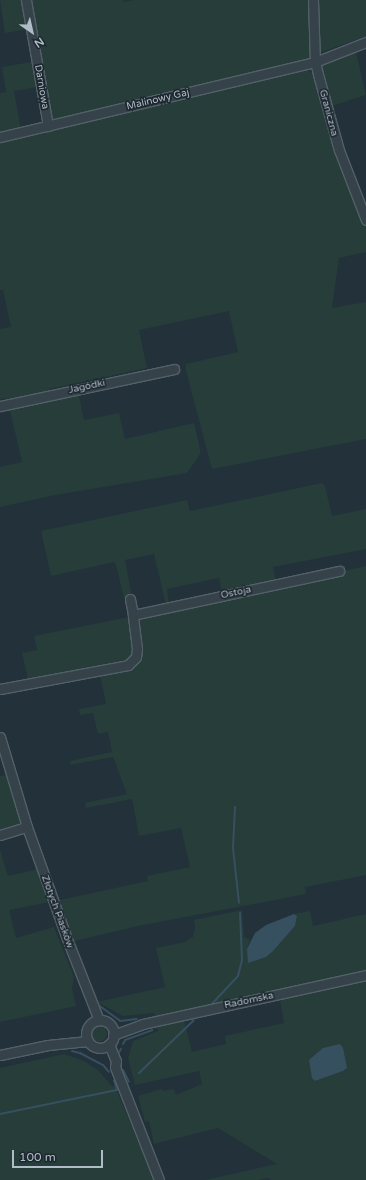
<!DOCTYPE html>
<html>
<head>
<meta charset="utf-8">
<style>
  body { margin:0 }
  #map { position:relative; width:366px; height:1180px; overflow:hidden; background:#23313a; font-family:"Varela Round",sans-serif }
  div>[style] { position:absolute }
  .green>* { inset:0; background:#263d3a }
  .round { border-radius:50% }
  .water>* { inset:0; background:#365060 }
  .stream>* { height:2px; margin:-1px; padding:0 1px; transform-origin:1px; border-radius:1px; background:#365060 }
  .roads { filter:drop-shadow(1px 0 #546068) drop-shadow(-1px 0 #546068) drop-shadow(0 1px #546068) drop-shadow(0 -1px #546068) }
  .minor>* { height:9px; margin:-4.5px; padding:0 4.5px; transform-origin:4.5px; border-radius:4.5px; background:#36424a }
  .minor>.ring { margin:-4.5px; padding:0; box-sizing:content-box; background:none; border:9px solid #36424a; border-radius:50% }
  span { translate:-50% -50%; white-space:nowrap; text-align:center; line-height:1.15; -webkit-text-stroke:3.5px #1c272f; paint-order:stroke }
  .street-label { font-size:10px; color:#b1bdc6 }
  .north { position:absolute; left:12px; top:12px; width:40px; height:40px; -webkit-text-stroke:3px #1c272f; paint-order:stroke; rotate:146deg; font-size:11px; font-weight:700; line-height:16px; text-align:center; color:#b1bdc6 }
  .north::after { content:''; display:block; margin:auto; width:14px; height:18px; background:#b1bdc6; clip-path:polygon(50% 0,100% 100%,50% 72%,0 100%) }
  .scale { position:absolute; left:12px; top:1150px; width:91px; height:18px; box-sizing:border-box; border:2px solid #b1bdc6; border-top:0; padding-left:5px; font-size:12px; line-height:14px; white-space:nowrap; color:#b1bdc6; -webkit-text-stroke:3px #1c272f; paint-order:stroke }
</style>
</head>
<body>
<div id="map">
  <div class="green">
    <div style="clip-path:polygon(0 0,24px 0,29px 29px,5px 33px)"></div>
    <div style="clip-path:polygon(28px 0,123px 0,124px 2px,134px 0,312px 0,312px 59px,54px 122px,48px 117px)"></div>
    <div style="clip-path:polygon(315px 0,366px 0,366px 36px,322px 52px,318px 49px)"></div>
    <div style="clip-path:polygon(356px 52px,366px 95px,332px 106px,321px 66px,325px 62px)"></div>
    <div style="clip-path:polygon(31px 62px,35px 65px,38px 87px,14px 91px,21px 130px,0 135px,0 93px,6px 92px,2px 67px)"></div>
    <div style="clip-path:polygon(304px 68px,315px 75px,346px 184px,349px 183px,356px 206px,366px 226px,366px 252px,339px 258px,332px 308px,366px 302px,366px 439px,212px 469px,186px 371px,186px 364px,238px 352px,229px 311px,139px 330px,147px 368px,49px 389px,50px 393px,36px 396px,0 399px,0 329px,11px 327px,3px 290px,0 290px,0 142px)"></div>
    <div style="clip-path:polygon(78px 391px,84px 420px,119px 413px,125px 439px,194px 423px,200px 449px,200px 454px,187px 473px,55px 495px,0 507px,0 467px,22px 462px,9px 406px)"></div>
    <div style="clip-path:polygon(322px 483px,325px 486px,332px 516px,366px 509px,366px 549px,273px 567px,276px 584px,222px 593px,219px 578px,167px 589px,169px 605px,166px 605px,154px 554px,125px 560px,132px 597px,129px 598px,124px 598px,116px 565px,114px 562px,51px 576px,41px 531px,187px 500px,190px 511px)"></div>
    <div style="clip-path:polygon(366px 566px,366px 875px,305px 887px,306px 894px,138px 926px,74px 941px,60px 900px,148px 881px,147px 876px,190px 867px,181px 828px,139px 836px,132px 799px,86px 808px,85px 803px,127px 794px,113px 757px,70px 765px,70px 761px,112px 752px,108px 732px,98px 734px,93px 713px,80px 715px,79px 709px,106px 704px,100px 674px,133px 667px,139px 660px,136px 619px)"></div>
    <div style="clip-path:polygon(129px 617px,134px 651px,131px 659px,126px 663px,28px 679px,22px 653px,37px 650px,34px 636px)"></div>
    <div style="clip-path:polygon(8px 775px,21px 824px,21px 826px,0 833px,0 776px)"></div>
    <div style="clip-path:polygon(0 850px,8px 876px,38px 869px,50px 902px,9px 910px,16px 938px,54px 927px,74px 977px,72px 989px,76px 1006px,0 1022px)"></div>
    <div style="clip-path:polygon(242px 910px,244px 937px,250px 940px,247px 949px,257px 960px,274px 950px,295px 926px,297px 916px,294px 914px,310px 911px,313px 926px,366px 914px,366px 970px,156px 1018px,154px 1013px,123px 1016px,97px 1002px,165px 987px,156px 948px,185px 942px,193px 937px,195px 928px,194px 920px)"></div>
    <div style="clip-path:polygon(evenodd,366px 980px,366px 1180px,271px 1180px,269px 1178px,258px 1180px,205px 1180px,277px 1164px,218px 1128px,154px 1144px,149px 1121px,145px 1122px,138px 1096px,161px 1089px,163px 1091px,174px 1089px,176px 1095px,202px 1084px,199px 1071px,135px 1085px,128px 1058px,133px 1041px,158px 1031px,157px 1026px,184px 1020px,192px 1052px,226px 1044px,225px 1036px,284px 1023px,280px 999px,366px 980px,343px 1048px,343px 1071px,315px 1081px,343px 1048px)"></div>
    <div class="round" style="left:91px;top:1026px;width:16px;height:16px"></div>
    <div style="clip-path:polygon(64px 1054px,84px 1061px,98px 1070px,112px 1086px,115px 1086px,154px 1180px,0 1180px,0 1068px)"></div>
  </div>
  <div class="water">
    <div style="clip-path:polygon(294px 914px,297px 916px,295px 926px,274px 950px,266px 957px,248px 963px,247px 949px,255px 933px,266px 925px)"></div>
    <div style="clip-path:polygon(340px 1044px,343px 1048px,347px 1068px,343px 1071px,315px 1081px,312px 1078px,309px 1060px,323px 1048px)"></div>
  </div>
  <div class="stream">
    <div style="left:235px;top:807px;width:41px;rotate:92.8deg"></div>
    <div style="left:233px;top:848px;width:55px;rotate:83.8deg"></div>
    <div style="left:59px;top:903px;width:36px;rotate:71deg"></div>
    <div style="left:97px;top:1004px;width:29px;rotate:36deg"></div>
    <div style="left:120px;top:1021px;width:17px;rotate:-7deg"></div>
    <div style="left:210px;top:1006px;width:41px;rotate:-47deg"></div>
    <div style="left:238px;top:976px;width:16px;rotate:-76deg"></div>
    <div style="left:242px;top:960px;width:47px;rotate:-92.4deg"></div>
    <div style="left:123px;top:1044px;width:4px;rotate:-63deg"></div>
    <div style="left:125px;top:1040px;width:29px;rotate:-20deg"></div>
    <div style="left:72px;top:1051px;width:8px;rotate:14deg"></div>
    <div style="left:80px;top:1053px;width:26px;rotate:28deg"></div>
    <div style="left:103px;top:1065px;width:9px;rotate:49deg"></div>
    <div style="left:119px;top:1057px;width:3px;rotate:-108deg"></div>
    <div style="left:118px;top:1054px;width:6px;rotate:-59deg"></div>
    <div style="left:123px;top:1070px;width:13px;rotate:63deg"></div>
    <div style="left:139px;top:1073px;width:76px;rotate:-43.9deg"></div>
    <div style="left:0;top:1114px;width:119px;rotate:-11.6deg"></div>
    <div style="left:117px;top:1090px;width:10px;rotate:-107deg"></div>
  </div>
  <div class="roads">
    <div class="minor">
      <div style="left:26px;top:0;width:128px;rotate:80.1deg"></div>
      <div style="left:313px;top:0;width:62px;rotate:88.2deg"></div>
      <div style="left:315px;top:62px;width:16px;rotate:76deg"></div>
      <div style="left:319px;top:78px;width:75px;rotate:74.5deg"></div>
      <div style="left:339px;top:150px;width:75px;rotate:68.9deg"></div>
      <div style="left:0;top:137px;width:324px;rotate:-13.4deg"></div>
      <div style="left:315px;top:62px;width:55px;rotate:-21.4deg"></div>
      <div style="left:0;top:406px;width:178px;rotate:-12deg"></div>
      <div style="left:130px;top:599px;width:16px;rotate:79deg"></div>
      <div style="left:0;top:689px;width:130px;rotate:-10.6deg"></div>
      <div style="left:128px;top:665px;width:11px;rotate:-45deg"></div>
      <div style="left:136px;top:657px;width:8px;rotate:-83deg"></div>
      <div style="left:137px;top:649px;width:34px;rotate:-97deg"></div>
      <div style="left:133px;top:615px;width:211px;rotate:-12.1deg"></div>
      <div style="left:0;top:737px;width:94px;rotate:73.3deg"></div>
      <div style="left:27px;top:827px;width:124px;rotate:70.3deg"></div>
      <div style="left:69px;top:944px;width:82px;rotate:68.5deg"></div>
      <div style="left:0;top:835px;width:28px;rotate:-17deg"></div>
      <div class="ring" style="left:86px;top:1020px;width:19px;height:19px"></div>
      <div style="left:113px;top:1035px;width:32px;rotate:-20deg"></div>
      <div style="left:143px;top:1024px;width:228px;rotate:-12.4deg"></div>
      <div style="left:109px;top:1044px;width:18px;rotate:68deg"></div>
      <div style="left:116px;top:1061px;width:6px;rotate:99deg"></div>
      <div style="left:115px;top:1067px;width:121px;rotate:68.7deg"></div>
      <div style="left:0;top:1055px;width:49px;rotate:-11.8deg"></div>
      <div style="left:48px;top:1045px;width:40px;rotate:-5.7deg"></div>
    </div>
  </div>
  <div class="street-label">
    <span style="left:41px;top:87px;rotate:80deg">Darniowa</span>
    <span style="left:158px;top:100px;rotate:-13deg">Malinowy Gaj</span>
    <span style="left:328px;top:113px;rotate:75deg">Graniczna</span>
    <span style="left:87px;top:387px;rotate:-12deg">Jagódki</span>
    <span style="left:236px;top:593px;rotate:-12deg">Ostoja</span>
    <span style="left:57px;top:912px;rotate:70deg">Złotych Piasków</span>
    <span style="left:249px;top:1001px;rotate:-12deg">Radomska</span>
  </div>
  <div class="north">N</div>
  <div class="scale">100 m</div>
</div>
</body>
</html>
